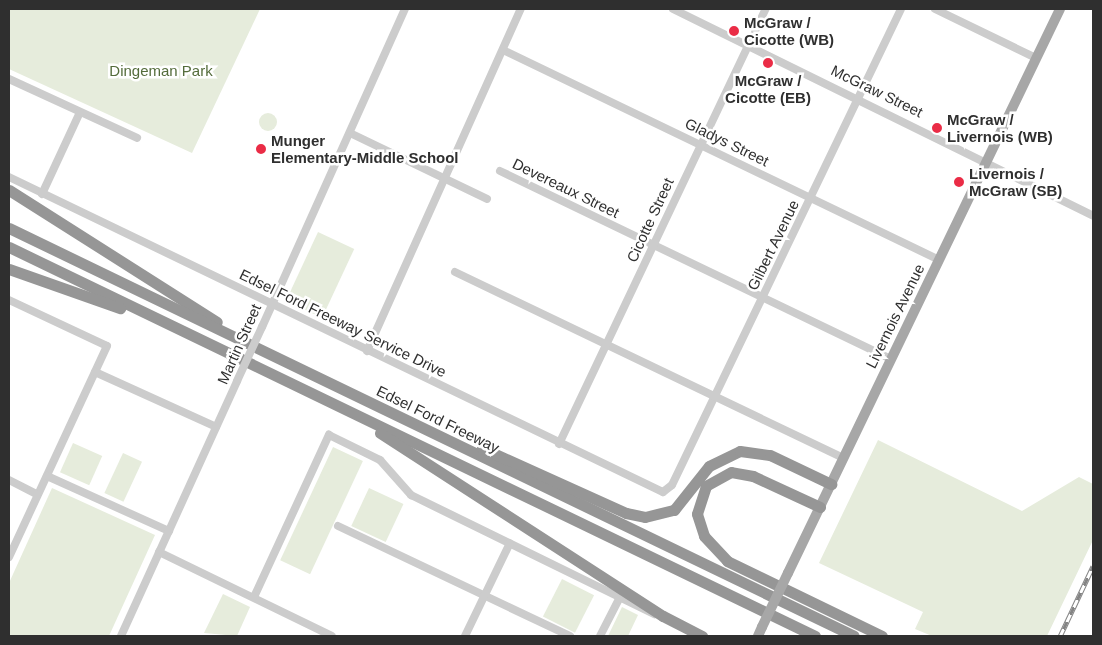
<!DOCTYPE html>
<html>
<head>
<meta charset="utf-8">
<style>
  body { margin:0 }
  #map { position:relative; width:1102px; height:645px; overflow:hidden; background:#fff; font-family:Helvetica,sans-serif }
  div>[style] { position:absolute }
  .green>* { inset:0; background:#e6ecdc; transform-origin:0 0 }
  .round { border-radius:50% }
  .minor>* { height:8px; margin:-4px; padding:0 4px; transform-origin:4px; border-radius:4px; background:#ccc }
  .major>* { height:10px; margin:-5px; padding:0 5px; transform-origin:5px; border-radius:5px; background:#a7a7a7 }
  .highway>* { height:11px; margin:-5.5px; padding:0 5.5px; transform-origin:5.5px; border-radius:5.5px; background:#969696 }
  .rail>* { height:4.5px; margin-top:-2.25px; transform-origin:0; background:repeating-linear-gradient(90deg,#fff 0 8px,#848484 0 16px); box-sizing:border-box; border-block:1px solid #848484 }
  .minor-bridge>* { height:8px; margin:-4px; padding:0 4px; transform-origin:4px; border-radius:4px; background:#ccc }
  .major-bridge>* { height:10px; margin:-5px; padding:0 5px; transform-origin:5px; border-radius:5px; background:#a7a7a7 }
  .dots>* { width:14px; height:14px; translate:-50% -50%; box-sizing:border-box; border:2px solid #fff; border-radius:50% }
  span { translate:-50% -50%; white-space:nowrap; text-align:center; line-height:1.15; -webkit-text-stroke:5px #fff; paint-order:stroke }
  .poi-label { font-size:15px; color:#2f2f2f; font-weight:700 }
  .left { translate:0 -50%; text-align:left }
  .park-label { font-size:15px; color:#546c3b }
  .street-label { font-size:15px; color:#2f2f2f }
  .frame { position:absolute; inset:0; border:10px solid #2f2f2f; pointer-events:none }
</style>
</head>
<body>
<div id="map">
  <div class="green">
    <div style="clip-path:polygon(9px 9px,260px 9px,192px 153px,9px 69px)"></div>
    <div class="round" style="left:259px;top:113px;width:18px;height:18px"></div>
    <div style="left:318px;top:232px;width:40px;height:76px;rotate:25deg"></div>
    <div style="clip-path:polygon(878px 440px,1022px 511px,1079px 477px,1093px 484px,1093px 540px,1047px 636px,932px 636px,915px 629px,923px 612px,819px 563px)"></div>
    <div style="left:73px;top:443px;width:32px;height:32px;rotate:24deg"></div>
    <div style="left:333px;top:447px;width:33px;height:125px;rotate:25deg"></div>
    <div style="left:123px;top:453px;width:21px;height:44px;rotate:25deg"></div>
    <div style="clip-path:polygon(52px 488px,155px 535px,109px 636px,9px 636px,9px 583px)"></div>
    <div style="left:369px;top:488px;width:38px;height:42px;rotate:25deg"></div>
    <div style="left:562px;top:579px;width:36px;height:42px;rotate:27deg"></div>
    <div style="clip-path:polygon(223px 594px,250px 607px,237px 636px,204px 633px)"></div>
    <div style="clip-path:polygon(622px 607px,638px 615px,628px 636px,608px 636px)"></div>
  </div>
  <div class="minor">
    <div style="left:673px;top:9px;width:468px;rotate:26.2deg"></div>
    <div style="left:935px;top:9px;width:112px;rotate:25.9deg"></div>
    <div style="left:503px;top:50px;width:484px;rotate:25.7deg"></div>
    <div style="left:9px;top:79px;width:141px;rotate:24.7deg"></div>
    <div style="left:350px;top:133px;width:152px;rotate:25.7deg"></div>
    <div style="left:500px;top:171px;width:434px;rotate:25.7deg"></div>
    <div style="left:9px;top:177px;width:726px;rotate:25.72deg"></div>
    <div style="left:663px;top:492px;width:11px;rotate:-38deg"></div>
    <div style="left:672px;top:485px;width:528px;rotate:-64.31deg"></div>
    <div style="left:42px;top:194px;width:90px;rotate:-65.1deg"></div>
    <div style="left:455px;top:272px;width:431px;rotate:25.6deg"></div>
    <div style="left:9px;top:300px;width:108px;rotate:25.1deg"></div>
    <div style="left:107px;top:346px;width:233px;rotate:114.9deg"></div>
    <div style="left:262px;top:327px;width:349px;rotate:-65.8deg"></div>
    <div style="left:367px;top:351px;width:375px;rotate:-65.8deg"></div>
    <div style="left:95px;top:372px;width:133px;rotate:24.4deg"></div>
    <div style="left:559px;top:444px;width:482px;rotate:-64.6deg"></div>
    <div style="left:47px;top:476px;width:134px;rotate:24.3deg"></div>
    <div style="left:9px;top:480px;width:31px;rotate:27deg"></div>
    <div style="left:338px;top:526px;width:257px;rotate:25.4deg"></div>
    <div style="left:159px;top:552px;width:192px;rotate:25.9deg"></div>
    <div style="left:254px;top:597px;width:179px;rotate:-65.2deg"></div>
    <div style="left:329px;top:435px;width:57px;rotate:26.1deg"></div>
    <div style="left:380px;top:460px;width:47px;rotate:48.5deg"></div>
    <div style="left:411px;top:495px;width:271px;rotate:26.1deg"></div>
    <div style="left:121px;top:636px;width:280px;rotate:-65.5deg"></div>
    <div style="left:465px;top:636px;width:103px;rotate:-64.2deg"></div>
    <div style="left:600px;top:636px;width:42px;rotate:-62.8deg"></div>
  </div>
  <div class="major">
    <div style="left:788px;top:573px;width:626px;rotate:-64.25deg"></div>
    <div style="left:758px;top:636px;width:10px;rotate:-66deg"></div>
  </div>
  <div class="highway">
    <div style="left:9px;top:190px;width:246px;rotate:32.4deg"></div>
    <div style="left:9px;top:228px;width:938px;rotate:25.77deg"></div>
    <div style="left:9px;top:247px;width:895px;rotate:25.76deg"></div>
    <div style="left:9px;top:269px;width:118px;rotate:19.4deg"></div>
    <div style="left:380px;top:433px;width:337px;rotate:32.9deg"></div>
    <div style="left:663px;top:616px;width:44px;rotate:27.1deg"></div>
    <div style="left:482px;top:448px;width:158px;rotate:24.3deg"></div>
    <div style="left:626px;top:513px;width:19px;rotate:12deg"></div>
    <div style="left:645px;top:517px;width:30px;rotate:-14deg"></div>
    <div style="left:674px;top:510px;width:56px;rotate:-51.5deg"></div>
    <div style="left:709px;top:466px;width:34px;rotate:-26deg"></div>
    <div style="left:740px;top:451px;width:30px;rotate:8deg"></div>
    <div style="left:770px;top:455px;width:68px;rotate:25.4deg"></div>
    <div style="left:820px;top:507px;width:74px;rotate:-155.2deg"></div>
    <div style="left:753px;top:476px;width:22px;rotate:-170deg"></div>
    <div style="left:731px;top:472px;width:29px;rotate:151deg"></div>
    <div style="left:706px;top:486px;width:29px;rotate:108deg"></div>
    <div style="left:697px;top:514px;width:23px;rotate:72deg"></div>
    <div style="left:704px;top:536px;width:34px;rotate:47deg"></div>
    <div style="left:727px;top:561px;width:172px;rotate:25.8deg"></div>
  </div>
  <div class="rail">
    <div style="left:1060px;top:636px;width:77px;rotate:-64.8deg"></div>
  </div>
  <div class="minor-bridge">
    <div style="left:237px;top:381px;width:60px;rotate:-65.2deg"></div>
  </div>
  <div class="major-bridge">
    <div style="left:762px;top:627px;width:60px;rotate:-64.3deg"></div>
  </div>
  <div class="dots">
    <div style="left:734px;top:31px;background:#ea2c46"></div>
    <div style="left:768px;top:63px;background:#ea2c46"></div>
    <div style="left:937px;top:128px;background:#ea2c46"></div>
    <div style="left:261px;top:149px;background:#ea2c46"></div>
    <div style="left:959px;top:182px;background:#ea2c46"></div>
  </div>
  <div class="poi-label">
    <span class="left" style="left:744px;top:31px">McGraw /<br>Cicotte (WB)</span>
    <span style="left:768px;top:89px">McGraw /<br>Cicotte (EB)</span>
    <span class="left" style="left:947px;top:128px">McGraw /<br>Livernois (WB)</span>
    <span class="left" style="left:271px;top:149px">Munger<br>Elementary-Middle School</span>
    <span class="left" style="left:969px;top:182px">Livernois /<br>McGraw (SB)</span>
  </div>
  <div class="park-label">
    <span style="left:161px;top:71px">Dingeman Park</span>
  </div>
  <div class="street-label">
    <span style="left:877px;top:91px;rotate:26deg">McGraw Street</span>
    <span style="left:727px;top:142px;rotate:26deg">Gladys Street</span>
    <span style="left:566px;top:188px;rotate:26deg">Devereaux Street</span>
    <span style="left:650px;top:220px;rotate:-65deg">Cicotte Street</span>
    <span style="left:773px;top:245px;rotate:-64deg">Gilbert Avenue</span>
    <span style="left:895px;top:316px;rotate:-64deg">Livernois Avenue</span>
    <span style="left:343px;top:323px;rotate:26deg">Edsel Ford Freeway Service Drive</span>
    <span style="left:239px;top:344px;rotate:-66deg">Martin Street</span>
    <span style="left:438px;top:419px;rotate:26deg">Edsel Ford Freeway</span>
  </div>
  <div class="frame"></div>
</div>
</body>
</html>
